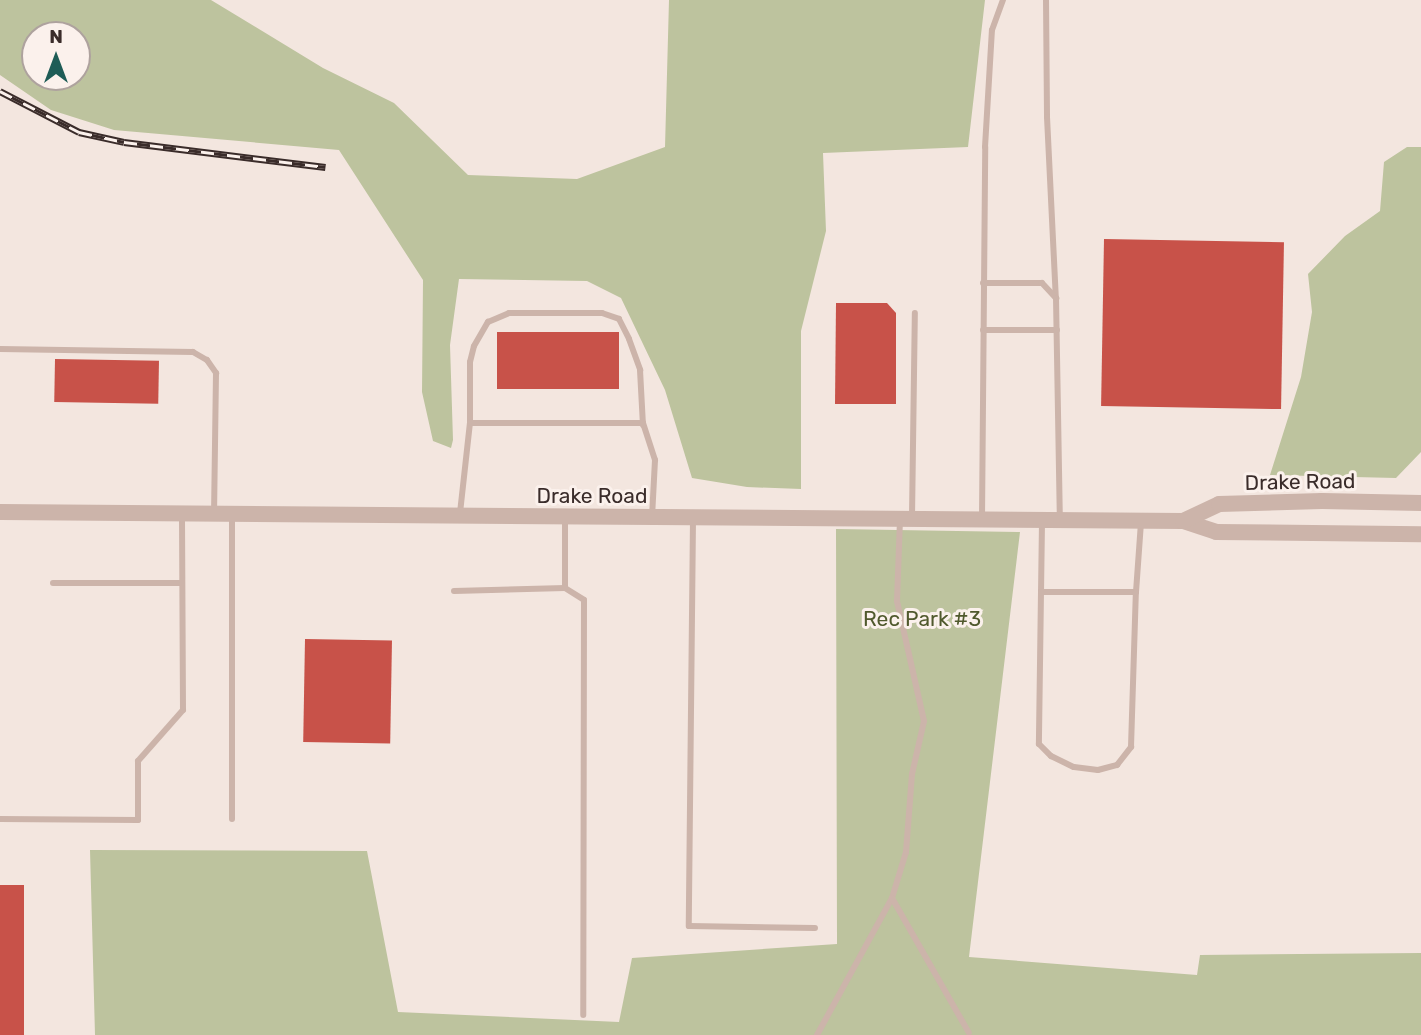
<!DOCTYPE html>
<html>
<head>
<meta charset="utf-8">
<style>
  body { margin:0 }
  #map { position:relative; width:1421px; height:1035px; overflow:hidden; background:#f3e6df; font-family:Rubik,sans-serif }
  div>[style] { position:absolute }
  .green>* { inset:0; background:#bdc39e }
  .building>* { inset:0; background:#c85249; transform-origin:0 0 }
  .service>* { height:6px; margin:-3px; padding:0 3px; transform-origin:3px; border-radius:3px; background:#ccb4aa }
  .tertiary>* { height:16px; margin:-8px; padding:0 8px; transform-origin:8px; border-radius:8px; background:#ccb4aa }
  .rail>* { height:7px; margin-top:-3.5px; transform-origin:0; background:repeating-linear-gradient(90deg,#fbf1ec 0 13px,#3a2c2a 0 26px); box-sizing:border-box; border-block:2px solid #3a2c2a }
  span { translate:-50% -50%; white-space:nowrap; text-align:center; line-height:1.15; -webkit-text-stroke:6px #fbf1ec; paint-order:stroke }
  .street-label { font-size:21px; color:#3a2c2a }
  .park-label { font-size:21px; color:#50592d }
  .north { position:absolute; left:21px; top:21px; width:70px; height:70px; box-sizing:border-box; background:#fbf1ec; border:2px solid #aea29e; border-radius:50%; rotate:0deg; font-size:19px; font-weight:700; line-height:28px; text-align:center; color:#3a2c2a }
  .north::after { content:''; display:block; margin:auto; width:24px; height:32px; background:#1e5c56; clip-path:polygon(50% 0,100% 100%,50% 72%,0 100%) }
</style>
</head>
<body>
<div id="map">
  <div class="green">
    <div style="clip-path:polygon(evenodd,0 0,211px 0,323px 68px,394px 103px,468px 175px,577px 179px,665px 147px,669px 0,985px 0,968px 147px,823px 153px,826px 231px,801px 331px,801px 489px,747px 487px,692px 478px,665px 390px,621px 298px,587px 281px,459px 279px,450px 345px,453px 440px,451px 448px,433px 441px,422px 392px,423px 280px,339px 150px,114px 130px,51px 110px,0 75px,0 0,35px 35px,77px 35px,77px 77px,35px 77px,35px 35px)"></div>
    <div style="clip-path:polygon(1407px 147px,1421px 147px,1421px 452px,1396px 478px,1270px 475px,1301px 377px,1312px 312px,1308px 274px,1345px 236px,1380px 211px,1384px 162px)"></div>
    <div style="clip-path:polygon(836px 529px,1020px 532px,969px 957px,1197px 975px,1200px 955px,1421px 953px,1421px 1035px,95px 1035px,90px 850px,367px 851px,398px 1012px,619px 1022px,632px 958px,837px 944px)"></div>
  </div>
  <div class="building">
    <div style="left:1104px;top:239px;width:180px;height:167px;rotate:1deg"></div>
    <div style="clip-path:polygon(836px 303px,887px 303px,896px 313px,896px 404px,835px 404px)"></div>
    <div style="left:497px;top:332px;width:122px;height:57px"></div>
    <div style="left:55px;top:359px;width:104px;height:43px;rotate:1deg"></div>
    <div style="left:305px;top:639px;width:87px;height:103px;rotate:1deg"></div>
    <div style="left:0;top:885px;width:24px;height:150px"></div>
  </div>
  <div class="service">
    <div style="left:1046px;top:0;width:117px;rotate:89.5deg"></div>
    <div style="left:1047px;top:117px;width:181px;rotate:87.2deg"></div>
    <div style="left:983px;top:283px;width:59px"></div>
    <div style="left:1042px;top:283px;width:21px;rotate:47deg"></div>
    <div style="left:1056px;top:298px;width:220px;rotate:89deg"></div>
    <div style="left:983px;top:330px;width:74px"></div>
    <div style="left:0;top:349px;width:193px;rotate:0.9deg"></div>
    <div style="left:193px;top:352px;width:16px;rotate:30deg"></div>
    <div style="left:207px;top:360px;width:16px;rotate:55deg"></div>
    <div style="left:216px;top:373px;width:140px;rotate:90.8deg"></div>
    <div style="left:470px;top:423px;width:61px;rotate:-90deg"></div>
    <div style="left:470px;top:362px;width:16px;rotate:-76deg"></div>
    <div style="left:474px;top:346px;width:28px;rotate:-60deg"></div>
    <div style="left:488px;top:322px;width:23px;rotate:-23deg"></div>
    <div style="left:509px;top:313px;width:93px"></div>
    <div style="left:602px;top:313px;width:18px;rotate:19deg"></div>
    <div style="left:619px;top:319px;width:22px;rotate:63deg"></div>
    <div style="left:629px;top:339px;width:33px;rotate:70deg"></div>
    <div style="left:640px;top:370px;width:55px;rotate:86.9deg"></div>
    <div style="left:460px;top:513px;width:91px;rotate:-83.7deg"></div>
    <div style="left:470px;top:423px;width:173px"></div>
    <div style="left:643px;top:423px;width:39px;rotate:72deg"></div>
    <div style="left:655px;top:460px;width:57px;rotate:93deg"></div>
    <div style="left:232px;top:515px;width:304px;rotate:90deg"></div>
    <div style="left:912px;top:517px;width:204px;rotate:-89.2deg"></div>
    <div style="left:565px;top:518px;width:70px;rotate:90deg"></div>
    <div style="left:565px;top:588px;width:22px;rotate:32deg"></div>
    <div style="left:584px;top:600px;width:415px;rotate:90.1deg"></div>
    <div style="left:982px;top:518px;width:371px;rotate:-89.5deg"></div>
    <div style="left:985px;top:147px;width:117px;rotate:-86.6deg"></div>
    <div style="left:992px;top:30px;width:32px;rotate:-70deg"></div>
    <div style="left:693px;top:519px;width:407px;rotate:90.6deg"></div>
    <div style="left:689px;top:926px;width:126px;rotate:0.9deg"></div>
    <div style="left:1042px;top:522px;width:70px;rotate:90.8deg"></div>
    <div style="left:1041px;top:592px;width:95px"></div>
    <div style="left:1136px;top:592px;width:69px;rotate:-85.9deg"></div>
    <div style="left:53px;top:583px;width:129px"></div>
    <div style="left:454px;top:591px;width:111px;rotate:-1.5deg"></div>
    <div style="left:1041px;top:592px;width:152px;rotate:90.8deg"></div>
    <div style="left:1039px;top:744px;width:17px;rotate:45deg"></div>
    <div style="left:1051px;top:756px;width:25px;rotate:26deg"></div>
    <div style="left:1074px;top:767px;width:24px;rotate:7deg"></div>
    <div style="left:1098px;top:770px;width:20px;rotate:-15deg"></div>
    <div style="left:1117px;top:765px;width:23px;rotate:-52deg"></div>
    <div style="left:1131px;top:747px;width:155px;rotate:-88.2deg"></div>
    <div style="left:0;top:819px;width:138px;rotate:0.4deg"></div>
    <div style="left:138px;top:820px;width:59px;rotate:-90deg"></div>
    <div style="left:138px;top:761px;width:68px;rotate:-48.6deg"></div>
    <div style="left:183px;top:710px;width:195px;rotate:-90.3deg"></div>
    <div style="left:892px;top:898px;width:48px;rotate:-73.1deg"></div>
    <div style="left:906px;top:852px;width:78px;rotate:-85.6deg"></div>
    <div style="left:912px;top:774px;width:54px;rotate:-77.2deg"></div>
    <div style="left:924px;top:721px;width:123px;rotate:-102.7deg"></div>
    <div style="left:897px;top:601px;width:80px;rotate:-87.9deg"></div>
    <div style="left:817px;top:1035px;width:156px;rotate:-61.3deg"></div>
    <div style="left:892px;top:898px;width:155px;rotate:60.3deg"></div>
  </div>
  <div class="tertiary">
    <div style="left:0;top:512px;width:1183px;rotate:0.44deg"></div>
    <div style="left:1183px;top:521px;width:35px;rotate:18deg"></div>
    <div style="left:1216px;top:532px;width:205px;rotate:0.6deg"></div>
    <div style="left:1183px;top:521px;width:40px;rotate:-25deg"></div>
    <div style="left:1219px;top:504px;width:103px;rotate:-1.7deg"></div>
    <div style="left:1322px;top:501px;width:99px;rotate:1.2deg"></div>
  </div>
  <div class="rail">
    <div style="left:0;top:91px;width:89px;rotate:27.4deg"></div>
    <div style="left:79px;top:132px;width:46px;rotate:12.5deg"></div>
    <div style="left:124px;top:142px;width:203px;rotate:7.1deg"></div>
  </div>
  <div class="street-label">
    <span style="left:1300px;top:482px;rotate:-1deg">Drake Road</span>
    <span style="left:592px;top:496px">Drake Road</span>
  </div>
  <div class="park-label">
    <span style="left:922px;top:619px">Rec Park #3</span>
  </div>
  <div class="north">N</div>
</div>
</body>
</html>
